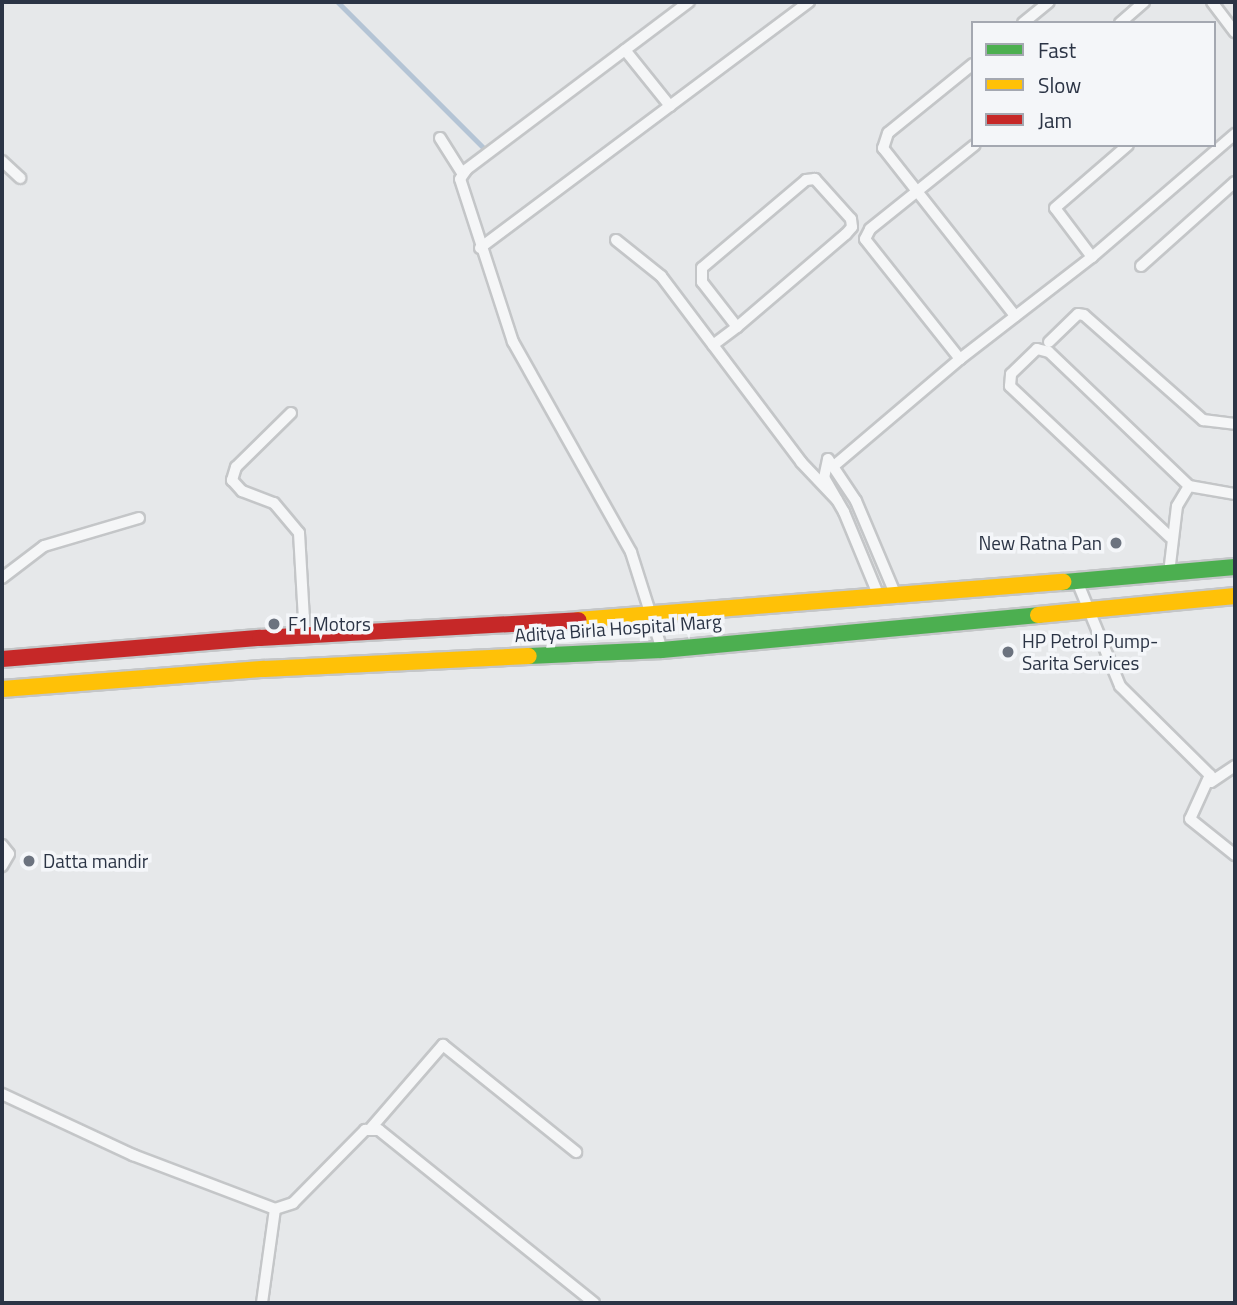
<!DOCTYPE html>
<html>
<head>
<meta charset="utf-8">
<style>
  body { margin:0 }
  #map { position:relative; width:1237px; height:1305px; overflow:hidden; background:#e6e8ea; font-family:"Titillium Web",sans-serif }
  div>[style] { position:absolute }
  .stream>* { height:4.5px; margin:-2.25px; padding:0 2.25px; transform-origin:2.25px; border-radius:2.25px; background:#b4c4d5 }
  .roads { filter:drop-shadow(2px 0 #c4c6c8) drop-shadow(-2px 0 #c4c6c8) drop-shadow(0 2px #c4c6c8) drop-shadow(0 -2px #c4c6c8) }
  .street>* { height:10px; margin:-5px; padding:0 5px; transform-origin:5px; border-radius:5px; background:#f5f6f7 }
  .fast>* { height:16px; margin:-8px; padding:0 8px; transform-origin:8px; border-radius:8px; background:#4caf50 }
  .slow>* { height:16px; margin:-8px; padding:0 8px; transform-origin:8px; border-radius:8px; background:#ffc107 }
  .jam>* { height:16px; margin:-8px; padding:0 8px; transform-origin:8px; border-radius:8px; background:#c62828 }
  .dots>* { width:19px; height:19px; translate:-50% -50%; box-sizing:border-box; border:4px solid #f4f6f9; border-radius:50% }
  span { translate:-50% -50%; white-space:nowrap; text-align:center; line-height:1.15; -webkit-text-stroke:7px #f4f6f9; paint-order:stroke }
  .poi-label { font-size:19px; color:#2b3445 }
  .right { translate:-100% -50%; text-align:right }
  .left { translate:0 -50%; text-align:left }
  .street-label { font-size:19px; color:#2b3445 }
  .frame { position:absolute; inset:0; border:4px solid #2b3445; pointer-events:none }
  .legend { position:absolute; left:971px; top:21px; width:245px; height:126px; box-sizing:border-box; background:#f4f6f9; border:2px solid #a4a8b1; margin:0; padding:9px 12px; list-style:none; font-size:21px; color:#2b3445 }
  .legend li { display:flex; align-items:center; gap:14px; height:35px }
  .legend b { width:35px; border:2px solid #a4a8b1 }
</style>
</head>
<body>
<div id="map">
  <div class="stream">
    <div style="left:338px;top:2px;width:212px;rotate:45deg"></div>
  </div>
  <div class="roads">
    <div class="street">
      <div style="left:1212px;top:2px;width:38px;rotate:53deg"></div>
      <div style="left:1023px;top:23px;width:33px;rotate:-39deg"></div>
      <div style="left:1120px;top:23px;width:32px;rotate:-41deg"></div>
      <div style="left:625px;top:50px;width:72px;rotate:51.2deg"></div>
      <div style="left:973px;top:64px;width:109px;rotate:140.9deg"></div>
      <div style="left:888px;top:133px;width:16px;rotate:108deg"></div>
      <div style="left:883px;top:148px;width:214px;rotate:51.8deg"></div>
      <div style="left:440px;top:138px;width:41px;rotate:57.8deg"></div>
      <div style="left:2px;top:161px;width:25px;rotate:43deg"></div>
      <div style="left:616px;top:240px;width:58px;rotate:38.7deg"></div>
      <div style="left:661px;top:276px;width:233px;rotate:53deg"></div>
      <div style="left:801px;top:462px;width:52px;rotate:46.5deg"></div>
      <div style="left:480px;top:248px;width:411px;rotate:-36.8deg"></div>
      <div style="left:1092px;top:257px;width:61px;rotate:-127.1deg"></div>
      <div style="left:1055px;top:208px;width:96px;rotate:-40.8deg"></div>
      <div style="left:1141px;top:266px;width:126px;rotate:-41.8deg"></div>
      <div style="left:1049px;top:342px;width:40px;rotate:-44deg"></div>
      <div style="left:1078px;top:314px;width:6px;rotate:9deg"></div>
      <div style="left:1084px;top:315px;width:159px;rotate:41.4deg"></div>
      <div style="left:1203px;top:420px;width:32px;rotate:7deg"></div>
      <div style="left:713px;top:345px;width:30px;rotate:-37deg"></div>
      <div style="left:737px;top:327px;width:143px;rotate:-40.5deg"></div>
      <div style="left:846px;top:234px;width:9px;rotate:-49deg"></div>
      <div style="left:852px;top:227px;width:8px;rotate:-97deg"></div>
      <div style="left:851px;top:219px;width:54px;rotate:-132deg"></div>
      <div style="left:815px;top:179px;width:9px;rotate:174deg"></div>
      <div style="left:806px;top:180px;width:136px;rotate:139.8deg"></div>
      <div style="left:702px;top:268px;width:14px;rotate:90deg"></div>
      <div style="left:702px;top:282px;width:57px;rotate:52.1deg"></div>
      <div style="left:960px;top:359px;width:167px;rotate:-37.7deg"></div>
      <div style="left:1092px;top:257px;width:189px;rotate:-40.7deg"></div>
      <div style="left:291px;top:413px;width:77px;rotate:135.5deg"></div>
      <div style="left:236px;top:467px;width:14px;rotate:107deg"></div>
      <div style="left:232px;top:480px;width:15px;rotate:48deg"></div>
      <div style="left:242px;top:491px;width:34px;rotate:21deg"></div>
      <div style="left:274px;top:503px;width:39px;rotate:50deg"></div>
      <div style="left:299px;top:533px;width:103px;rotate:86.7deg"></div>
      <div style="left:835px;top:465px;width:164px;rotate:-40.3deg"></div>
      <div style="left:960px;top:359px;width:153px;rotate:-128.4deg"></div>
      <div style="left:865px;top:239px;width:11px;rotate:-63deg"></div>
      <div style="left:870px;top:229px;width:134px;rotate:-38.7deg"></div>
      <div style="left:1170px;top:537px;width:220px;rotate:-136.7deg"></div>
      <div style="left:1010px;top:386px;width:12px;rotate:-85deg"></div>
      <div style="left:1011px;top:374px;width:36px;rotate:-44deg"></div>
      <div style="left:1037px;top:349px;width:12px;rotate:14deg"></div>
      <div style="left:1049px;top:352px;width:194px;rotate:43.7deg"></div>
      <div style="left:1189px;top:486px;width:47px;rotate:9.9deg"></div>
      <div style="left:1169px;top:573px;width:67px;rotate:-83.2deg"></div>
      <div style="left:1177px;top:506px;width:23px;rotate:-59deg"></div>
      <div style="left:2px;top:578px;width:53px;rotate:-37.3deg"></div>
      <div style="left:44px;top:546px;width:99px;rotate:-16.4deg"></div>
      <div style="left:1077px;top:581px;width:113px;rotate:67.7deg"></div>
      <div style="left:1120px;top:686px;width:127px;rotate:44.7deg"></div>
      <div style="left:1210px;top:775px;width:48px;rotate:114.4deg"></div>
      <div style="left:1190px;top:819px;width:58px;rotate:38.7deg"></div>
      <div style="left:880px;top:599px;width:94px;rotate:-112.5deg"></div>
      <div style="left:844px;top:512px;width:39px;rotate:-120deg"></div>
      <div style="left:824px;top:478px;width:19px;rotate:-78deg"></div>
      <div style="left:828px;top:459px;width:50px;rotate:56.3deg"></div>
      <div style="left:856px;top:501px;width:105px;rotate:67.1deg"></div>
      <div style="left:662px;top:650px;width:103px;rotate:-107.6deg"></div>
      <div style="left:631px;top:552px;width:241px;rotate:-119.3deg"></div>
      <div style="left:513px;top:342px;width:171px;rotate:-108deg"></div>
      <div style="left:460px;top:179px;width:12px;rotate:-55deg"></div>
      <div style="left:467px;top:169px;width:278px;rotate:-37deg"></div>
      <div style="left:1211px;top:782px;width:29px;rotate:-34deg"></div>
      <div style="left:2px;top:845px;width:11px;rotate:52deg"></div>
      <div style="left:9px;top:854px;width:14px;rotate:120deg"></div>
      <div style="left:2px;top:1094px;width:145px;rotate:25deg"></div>
      <div style="left:133px;top:1155px;width:152px;rotate:20.8deg"></div>
      <div style="left:275px;top:1209px;width:95px;rotate:97.9deg"></div>
      <div style="left:371px;top:1128px;width:110px;rotate:-49.1deg"></div>
      <div style="left:443px;top:1045px;width:171px;rotate:38.8deg"></div>
      <div style="left:275px;top:1209px;width:19px;rotate:-18deg"></div>
      <div style="left:293px;top:1203px;width:103px;rotate:-45.4deg"></div>
      <div style="left:365px;top:1130px;width:14px"></div>
      <div style="left:379px;top:1130px;width:276px;rotate:38.8deg"></div>
    </div>
    <div class="fast">
      <div style="left:1064px;top:582px;width:172px;rotate:-5deg"></div>
      <div style="left:529px;top:656px;width:133px;rotate:-2.6deg"></div>
      <div style="left:662px;top:650px;width:378px;rotate:-5.3deg"></div>
    </div>
    <div class="slow">
      <div style="left:1038px;top:615px;width:198px;rotate:-5.5deg"></div>
      <div style="left:578px;top:620px;width:487px;rotate:-4.5deg"></div>
      <div style="left:2px;top:689px;width:263px;rotate:-4.4deg"></div>
      <div style="left:264px;top:669px;width:265px;rotate:-2.8deg"></div>
    </div>
    <div class="jam">
      <div style="left:2px;top:659px;width:259px;rotate:-4.7deg"></div>
      <div style="left:260px;top:638px;width:319px;rotate:-3.2deg"></div>
    </div>
  </div>
  <div class="dots">
    <div style="left:1116px;top:543px;background:#6c737f"></div>
    <div style="left:274px;top:624px;background:#6c737f"></div>
    <div style="left:1008px;top:652px;background:#6c737f"></div>
    <div style="left:29px;top:861px;background:#6c737f"></div>
  </div>
  <div class="poi-label">
    <span class="right" style="left:1102px;top:543px">New Ratna Pan</span>
    <span class="left" style="left:288px;top:624px">F1 Motors</span>
    <span class="left" style="left:1022px;top:652px">HP Petrol Pump-<br>Sarita Services</span>
    <span class="left" style="left:43px;top:861px">Datta mandir</span>
  </div>
  <div class="street-label">
    <span style="left:618px;top:628px;rotate:-4deg">Aditya Birla Hospital Marg</span>
  </div>
  <div class="frame"></div>
  <ul class="legend">
  <li><b style="height:9px;background:#4caf50"></b>Fast</li>
  <li><b style="height:9px;background:#ffc107"></b>Slow</li>
  <li><b style="height:9px;background:#c62828"></b>Jam</li>
  </ul>
</div>
</body>
</html>
